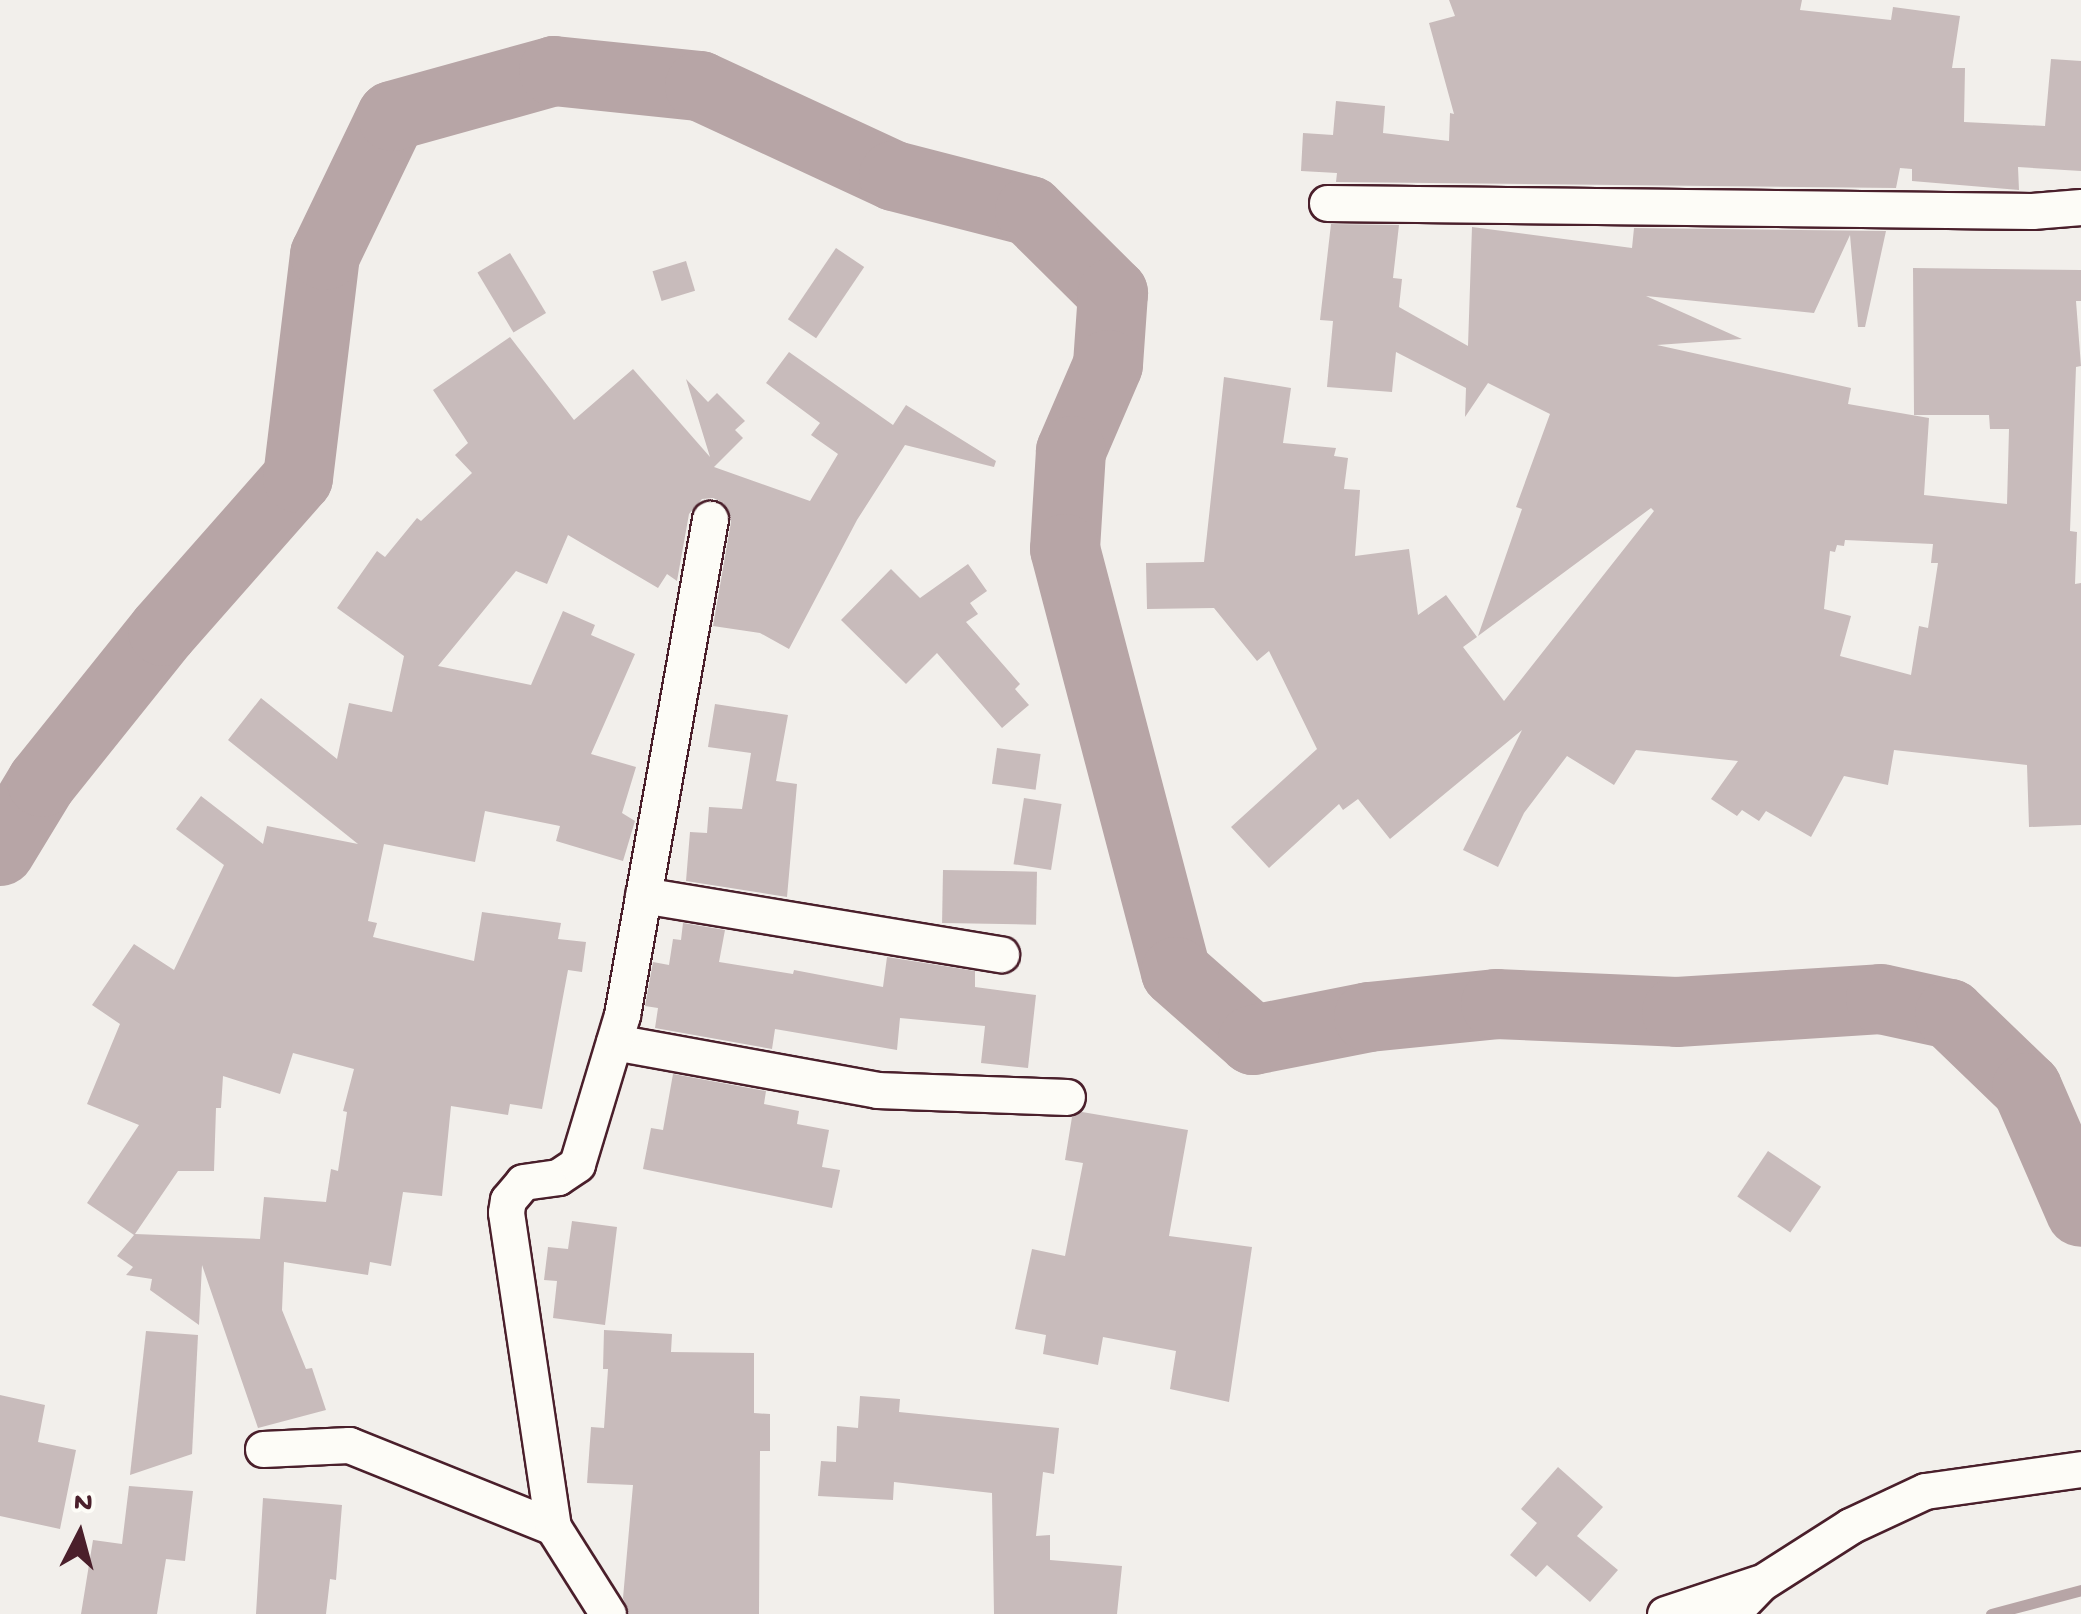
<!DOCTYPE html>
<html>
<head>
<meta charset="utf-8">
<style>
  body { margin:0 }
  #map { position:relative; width:2081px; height:1614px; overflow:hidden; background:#f2efeb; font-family:"Gochi Hand",sans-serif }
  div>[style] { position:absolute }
  .stream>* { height:11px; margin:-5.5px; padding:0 5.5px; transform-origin:5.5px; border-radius:5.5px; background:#b7a5a6 }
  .river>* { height:70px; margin:-35px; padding:0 35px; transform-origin:35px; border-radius:35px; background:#b7a5a6 }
  .building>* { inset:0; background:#c8bbbb; transform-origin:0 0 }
  .roads { filter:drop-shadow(2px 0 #4a1f2b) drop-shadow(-2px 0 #4a1f2b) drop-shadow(0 2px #4a1f2b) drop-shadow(0 -2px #4a1f2b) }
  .street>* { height:35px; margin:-17.5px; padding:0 17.5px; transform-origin:17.5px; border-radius:17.5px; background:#fdfcf7 }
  span { translate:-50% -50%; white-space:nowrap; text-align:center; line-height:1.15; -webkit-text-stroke:8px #fdfcf7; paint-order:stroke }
  .north { position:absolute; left:30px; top:1484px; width:100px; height:100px; -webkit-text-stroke:8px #fdfcf7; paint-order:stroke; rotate:6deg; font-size:28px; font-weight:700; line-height:40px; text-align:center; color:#4a1f2b }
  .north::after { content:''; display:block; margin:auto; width:35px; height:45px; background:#4a1f2b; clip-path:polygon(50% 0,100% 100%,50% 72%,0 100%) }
</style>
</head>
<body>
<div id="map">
  <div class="stream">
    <div style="left:1991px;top:1614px;width:93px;rotate:-14.9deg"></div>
  </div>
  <div class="river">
    <div style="left:0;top:851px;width:81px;rotate:-58.7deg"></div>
    <div style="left:42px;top:782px;width:193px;rotate:-51.3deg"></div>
    <div style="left:163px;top:631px;width:204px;rotate:-48.6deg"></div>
    <div style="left:298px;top:478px;width:225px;rotate:-83.1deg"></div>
    <div style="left:325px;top:255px;width:154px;rotate:-64.3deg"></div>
    <div style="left:392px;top:116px;width:168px;rotate:-15.5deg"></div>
    <div style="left:554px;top:71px;width:147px;rotate:5.9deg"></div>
    <div style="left:700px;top:86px;width:214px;rotate:24.9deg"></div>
    <div style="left:894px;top:176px;width:140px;rotate:14.4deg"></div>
    <div style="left:1030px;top:211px;width:117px;rotate:44.7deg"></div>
    <div style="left:1113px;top:293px;width:72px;rotate:94deg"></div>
    <div style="left:1108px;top:365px;width:94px;rotate:113.3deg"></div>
    <div style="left:1071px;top:451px;width:98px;rotate:93.5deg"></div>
    <div style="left:1065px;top:549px;width:437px;rotate:75.3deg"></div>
    <div style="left:1176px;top:972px;width:103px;rotate:41.4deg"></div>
    <div style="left:1253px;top:1040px;width:118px;rotate:-11.2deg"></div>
    <div style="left:1369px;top:1017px;width:128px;rotate:-5.8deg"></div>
    <div style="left:1496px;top:1004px;width:181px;rotate:2.5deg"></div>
    <div style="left:1677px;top:1012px;width:204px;rotate:-3.6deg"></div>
    <div style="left:1881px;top:999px;width:71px;rotate:12.3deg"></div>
    <div style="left:1950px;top:1014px;width:107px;rotate:43.9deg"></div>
    <div style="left:2027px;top:1088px;width:135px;rotate:66.5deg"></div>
  </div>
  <div class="building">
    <div style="clip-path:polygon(1449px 0,1802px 0,1800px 10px,1891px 20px,1893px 7px,1960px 16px,1952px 68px,1965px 68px,1964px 122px,2045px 126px,2051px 59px,2081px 61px,2081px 171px,2018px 167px,2019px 190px,1912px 181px,1912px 169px,1900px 168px,1896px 188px,1336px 182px,1337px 173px,1301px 171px,1303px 133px,1333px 135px,1336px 101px,1385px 106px,1383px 133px,1449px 141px,1450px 113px,1454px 114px,1429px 23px,1455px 16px)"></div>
    <div style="clip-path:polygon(evenodd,1331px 224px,1399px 225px,1393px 278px,1402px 279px,1399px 307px,1468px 346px,1472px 227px,1632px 248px,1634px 228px,1886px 231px,1865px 327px,1858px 327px,1850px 235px,1814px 313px,1646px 296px,1742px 339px,1657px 345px,1851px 388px,1848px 404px,1929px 418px,1924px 495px,2007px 504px,2009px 429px,1990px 429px,1989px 415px,1914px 415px,1913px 268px,2081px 270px,2081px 301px,2076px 301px,2081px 366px,2076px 367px,2070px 531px,2077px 532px,2075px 584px,2081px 583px,2081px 825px,2029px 827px,2027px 765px,1894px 750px,1888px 785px,1844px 776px,1811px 837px,1766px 811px,1759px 821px,1742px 810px,1737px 816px,1711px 799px,1738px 761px,1636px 750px,1614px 785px,1567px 756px,1524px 813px,1498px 867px,1463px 850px,1522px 730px,1390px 839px,1358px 799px,1343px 810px,1339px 804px,1269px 868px,1231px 827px,1317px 749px,1269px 651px,1257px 661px,1214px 608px,1147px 609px,1146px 563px,1204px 562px,1224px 377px,1291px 388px,1283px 443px,1336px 448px,1334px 456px,1348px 458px,1344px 489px,1360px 490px,1355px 556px,1409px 549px,1418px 615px,1446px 595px,1477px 637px,1463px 647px,1504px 701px,1654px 511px,1651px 508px,1478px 636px,1522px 509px,1516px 507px,1550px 414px,1488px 383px,1465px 417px,1466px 388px,1396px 352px,1392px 392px,1327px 387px,1333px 321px,1320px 320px,1331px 224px,1845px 540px,1933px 544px,1931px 563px,1938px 563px,1928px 628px,1919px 626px,1911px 675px,1840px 656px,1851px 616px,1824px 609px,1830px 551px,1835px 552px,1837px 545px,1844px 546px,1845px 540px)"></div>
    <div style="left:836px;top:248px;width:34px;height:86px;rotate:34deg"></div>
    <div style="left:510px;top:253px;width:70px;height:38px;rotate:59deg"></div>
    <div style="left:686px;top:261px;width:31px;height:35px;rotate:73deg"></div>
    <div style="clip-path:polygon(evenodd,510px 337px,574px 420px,633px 369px,710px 457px,686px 379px,708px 402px,717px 393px,745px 421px,735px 430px,743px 438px,714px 467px,810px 501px,838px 454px,811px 435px,820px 423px,766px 383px,789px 352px,893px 425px,906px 405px,996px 461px,994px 467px,905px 445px,857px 520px,789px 649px,760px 633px,713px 626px,731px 522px,724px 503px,713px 498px,702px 499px,689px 514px,677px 581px,667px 574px,658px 588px,568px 535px,547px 584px,516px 571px,438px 666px,531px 685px,563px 611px,595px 625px,591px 635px,635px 654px,591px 754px,636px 767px,622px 813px,635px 821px,623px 861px,556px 841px,560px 826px,485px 811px,475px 862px,384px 844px,368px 921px,377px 923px,373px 937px,474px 961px,482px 912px,561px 923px,558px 939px,586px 942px,582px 972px,568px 970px,542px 1109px,510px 1104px,508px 1115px,451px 1106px,442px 1196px,403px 1192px,391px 1266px,370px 1262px,368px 1275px,284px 1262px,282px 1310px,306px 1369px,312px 1368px,326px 1410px,258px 1428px,202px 1265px,199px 1325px,150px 1290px,152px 1279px,126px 1275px,133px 1267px,117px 1256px,134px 1235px,87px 1203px,139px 1125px,87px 1104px,120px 1024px,92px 1005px,134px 944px,174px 970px,224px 865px,176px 829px,201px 796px,263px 844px,267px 826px,358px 844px,228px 740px,261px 698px,337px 759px,349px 703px,392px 712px,404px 656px,337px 608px,377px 551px,385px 557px,417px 518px,421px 521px,472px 473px,455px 455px,468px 443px,433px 390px,510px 337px,293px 1053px,354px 1069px,343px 1111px,347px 1112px,338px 1171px,331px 1169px,326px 1202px,264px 1197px,260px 1239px,135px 1234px,178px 1171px,214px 1171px,216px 1108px,221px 1108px,223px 1076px,280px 1094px,293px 1053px)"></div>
    <div style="clip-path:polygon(968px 564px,987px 591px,970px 603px,978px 614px,966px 622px,1020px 684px,1015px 689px,1029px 705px,1002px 728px,937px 653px,906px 684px,841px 620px,891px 569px,920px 598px)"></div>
    <div style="clip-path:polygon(715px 704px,788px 715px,776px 781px,797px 784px,787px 897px,686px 881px,690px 832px,707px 833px,709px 807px,742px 809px,751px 753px,708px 747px)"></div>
    <div style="left:997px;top:748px;width:44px;height:36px;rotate:8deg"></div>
    <div style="left:1024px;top:798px;width:38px;height:67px;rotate:9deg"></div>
    <div style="left:943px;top:870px;width:94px;height:53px;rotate:1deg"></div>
    <div style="clip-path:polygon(683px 923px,725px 930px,719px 962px,793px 974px,794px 970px,883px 987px,887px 957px,975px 971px,975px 987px,1036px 995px,1028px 1068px,981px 1063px,985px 1026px,900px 1018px,897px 1050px,775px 1029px,772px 1049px,655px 1028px,658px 1008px,645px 1006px,653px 962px,669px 965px,673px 939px,681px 940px)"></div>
    <div style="clip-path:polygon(673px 1074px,766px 1091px,764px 1104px,799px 1111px,797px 1124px,829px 1130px,822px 1167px,840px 1170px,832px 1208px,643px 1169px,651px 1128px,663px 1130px)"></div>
    <div style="clip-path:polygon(1082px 1112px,1188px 1130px,1169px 1236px,1252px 1247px,1229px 1402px,1170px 1389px,1176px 1351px,1103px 1337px,1098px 1365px,1043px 1354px,1046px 1335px,1015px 1329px,1032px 1249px,1065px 1256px,1083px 1163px,1065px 1160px,1072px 1117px)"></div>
    <div style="left:1768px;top:1151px;width:64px;height:55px;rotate:34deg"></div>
    <div style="clip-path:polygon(572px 1221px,617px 1227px,605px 1325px,553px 1318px,557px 1281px,544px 1280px,548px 1247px,568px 1249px)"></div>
    <div style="clip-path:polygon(604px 1330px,672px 1334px,671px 1352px,754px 1353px,754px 1413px,770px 1414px,770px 1451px,760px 1451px,759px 1614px,629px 1614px,623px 1598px,633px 1485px,587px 1483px,591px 1427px,604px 1428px,608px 1369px,603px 1369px)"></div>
    <div style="clip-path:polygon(146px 1331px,198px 1335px,192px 1454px,130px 1475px)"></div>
    <div style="clip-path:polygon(0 1395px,45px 1405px,38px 1442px,76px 1450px,60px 1529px,0 1516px)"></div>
    <div style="clip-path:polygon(860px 1396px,900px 1399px,899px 1412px,1059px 1428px,1054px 1474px,1043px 1472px,1036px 1536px,1050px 1535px,1050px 1560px,1122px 1566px,1117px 1614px,994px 1614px,992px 1493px,894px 1482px,893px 1500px,818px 1496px,821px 1461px,836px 1462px,837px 1426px,858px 1428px)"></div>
    <div style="clip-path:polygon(1558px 1467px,1603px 1507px,1577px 1536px,1618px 1570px,1590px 1602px,1547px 1565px,1536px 1577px,1510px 1555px,1537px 1523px,1521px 1509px)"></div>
    <div style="clip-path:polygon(129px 1486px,193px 1491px,185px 1561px,166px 1559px,157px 1614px,81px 1614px,93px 1540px,122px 1544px)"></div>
    <div style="clip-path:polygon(263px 1498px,342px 1505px,336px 1580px,330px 1579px,326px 1614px,256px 1614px)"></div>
  </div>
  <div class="roads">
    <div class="street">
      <div style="left:1327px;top:203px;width:705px;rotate:0.65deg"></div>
      <div style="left:2032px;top:211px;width:49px;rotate:-4.7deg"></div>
      <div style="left:643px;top:895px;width:363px;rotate:9.4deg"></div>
      <div style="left:614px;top:1042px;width:267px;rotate:10.3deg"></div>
      <div style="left:877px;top:1090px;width:190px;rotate:2.1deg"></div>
      <div style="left:263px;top:1449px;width:86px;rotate:-2.7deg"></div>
      <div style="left:349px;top:1445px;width:220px;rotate:21.9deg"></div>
      <div style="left:608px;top:1614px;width:103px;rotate:-122.3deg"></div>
      <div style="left:553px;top:1527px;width:318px;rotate:-98.5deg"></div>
      <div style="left:506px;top:1212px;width:12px;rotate:-81deg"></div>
      <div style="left:508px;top:1200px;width:23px;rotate:-50deg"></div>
      <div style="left:523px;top:1182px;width:35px;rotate:-8deg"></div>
      <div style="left:558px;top:1177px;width:23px;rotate:-34deg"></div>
      <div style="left:577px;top:1164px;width:156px;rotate:-73.2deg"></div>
      <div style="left:622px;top:1015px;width:504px;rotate:-79.94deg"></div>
      <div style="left:1665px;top:1614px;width:99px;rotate:-18.3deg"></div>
      <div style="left:1731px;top:1614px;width:43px;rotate:-45.9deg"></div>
      <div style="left:1761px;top:1583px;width:106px;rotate:-32.6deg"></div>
      <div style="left:1850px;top:1526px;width:83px;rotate:-25deg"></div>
      <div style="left:1925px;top:1491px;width:158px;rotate:-8deg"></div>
    </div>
  </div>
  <div class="north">N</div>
</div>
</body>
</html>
